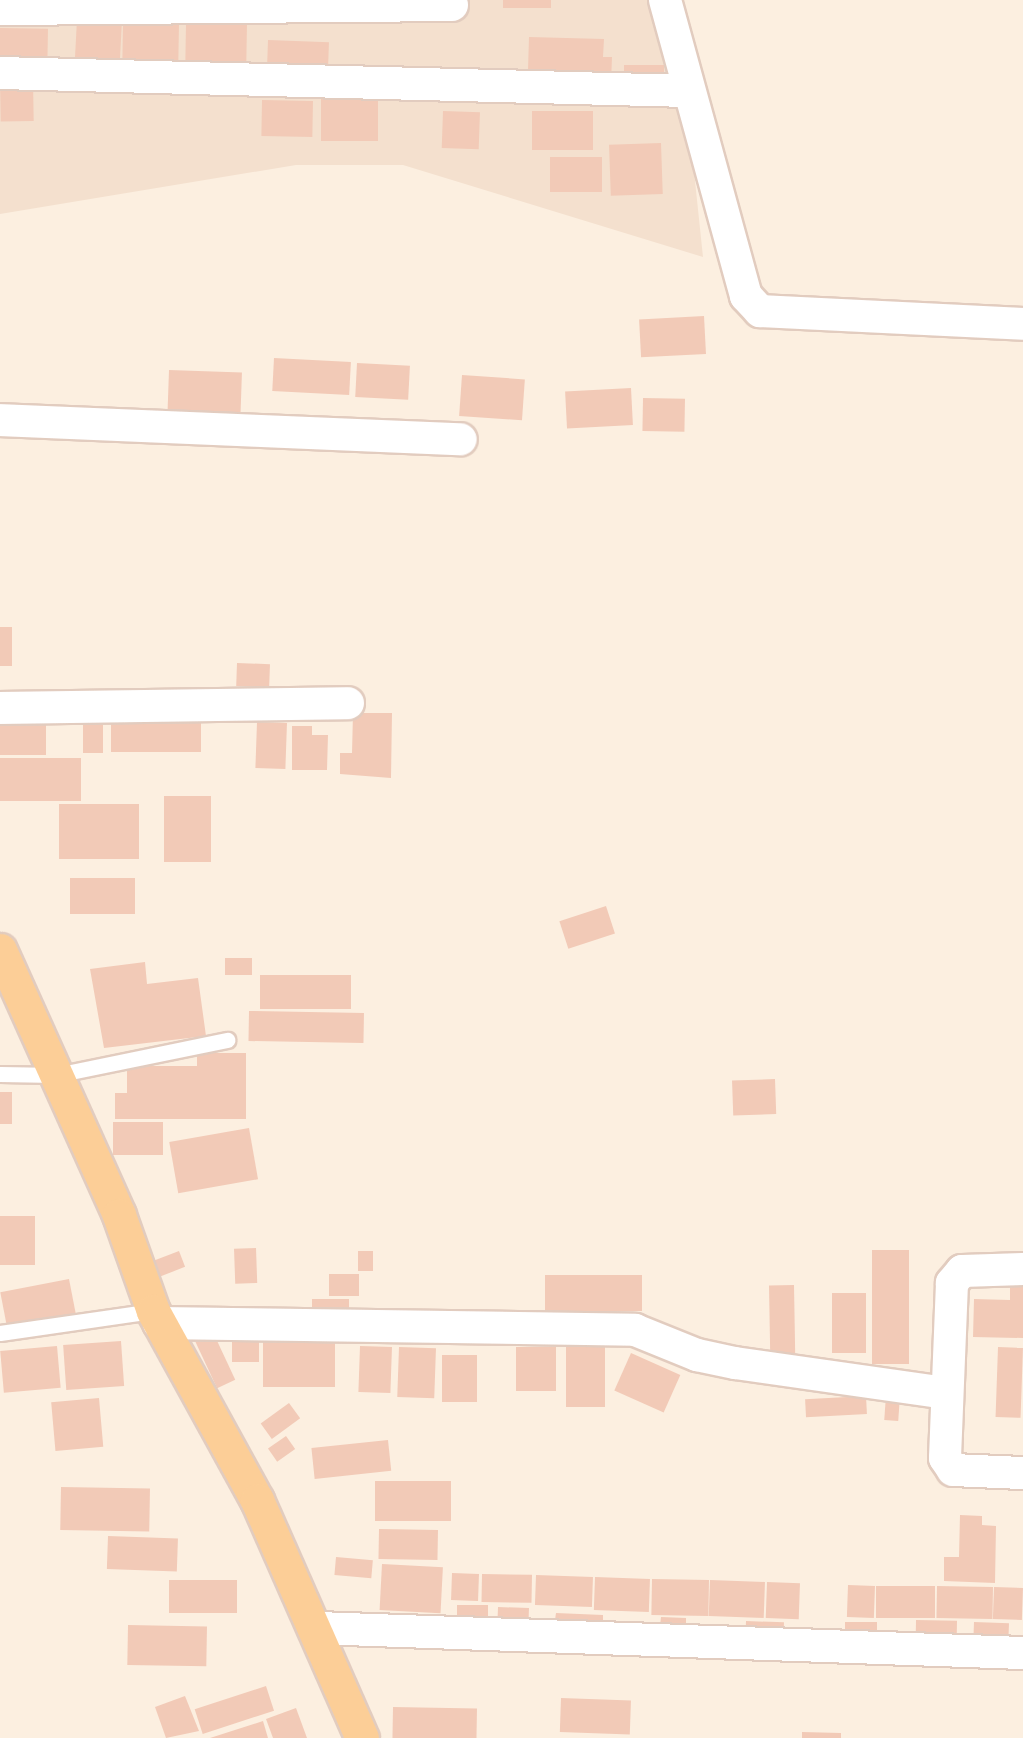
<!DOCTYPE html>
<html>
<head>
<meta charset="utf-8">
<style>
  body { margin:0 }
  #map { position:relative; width:1023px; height:1738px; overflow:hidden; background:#fcefe0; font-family:"DejaVu Sans",sans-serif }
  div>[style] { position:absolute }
  .residential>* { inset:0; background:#f4e0ce }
  .building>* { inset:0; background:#f2cab7; transform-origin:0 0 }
  .roads { filter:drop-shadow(2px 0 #e2ccbf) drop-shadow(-2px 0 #e2ccbf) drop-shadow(0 2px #e2ccbf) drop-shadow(0 -2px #e2ccbf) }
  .lane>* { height:15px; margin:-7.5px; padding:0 7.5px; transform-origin:7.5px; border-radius:7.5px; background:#fff }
  .street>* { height:32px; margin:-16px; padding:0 16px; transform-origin:16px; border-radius:16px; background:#fff }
  .primary>* { height:33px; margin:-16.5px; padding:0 16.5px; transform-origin:16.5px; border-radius:16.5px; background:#fcce97 }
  span { translate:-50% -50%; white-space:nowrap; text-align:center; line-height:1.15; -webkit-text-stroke:5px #fff3e6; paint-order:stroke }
</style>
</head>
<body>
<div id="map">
  <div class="residential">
    <div style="clip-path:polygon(0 0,676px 0,703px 257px,403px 165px,296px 165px,0 214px)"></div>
  </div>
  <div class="building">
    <div style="left:503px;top:0;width:48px;height:8px"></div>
    <div style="left:77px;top:19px;width:45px;height:45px;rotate:3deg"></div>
    <div style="left:123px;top:23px;width:56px;height:45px;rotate:1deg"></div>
    <div style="left:186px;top:23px;width:61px;height:46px;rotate:1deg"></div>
    <div style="left:0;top:28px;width:48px;height:39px;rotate:1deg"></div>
    <div style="clip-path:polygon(529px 37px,604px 39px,603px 57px,612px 57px,611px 83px,554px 81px,554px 71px,528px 70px)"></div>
    <div style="left:268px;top:40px;width:61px;height:30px;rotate:2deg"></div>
    <div style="left:624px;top:65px;width:40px;height:18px"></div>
    <div style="left:33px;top:80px;width:41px;height:33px;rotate:89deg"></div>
    <div style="left:321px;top:98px;width:57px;height:43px"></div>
    <div style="left:262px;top:100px;width:51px;height:36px;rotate:1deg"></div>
    <div style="left:443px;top:111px;width:37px;height:37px;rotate:2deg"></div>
    <div style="left:532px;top:111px;width:61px;height:39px"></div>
    <div style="left:661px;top:143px;width:51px;height:52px;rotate:88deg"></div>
    <div style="left:550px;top:157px;width:52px;height:35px"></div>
    <div style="left:704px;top:316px;width:38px;height:65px;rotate:87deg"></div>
    <div style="left:274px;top:358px;width:77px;height:33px;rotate:3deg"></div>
    <div style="left:357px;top:363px;width:53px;height:34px;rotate:3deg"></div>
    <div style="left:169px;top:370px;width:73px;height:41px;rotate:2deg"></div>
    <div style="left:462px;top:375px;width:63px;height:41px;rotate:4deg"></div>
    <div style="left:631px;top:388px;width:37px;height:66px;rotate:87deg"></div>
    <div style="left:643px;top:398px;width:42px;height:33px;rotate:1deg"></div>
    <div style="left:0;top:627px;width:12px;height:39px"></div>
    <div style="left:237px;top:663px;width:33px;height:23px;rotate:2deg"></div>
    <div style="left:111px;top:711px;width:90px;height:41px"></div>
    <div style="clip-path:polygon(353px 713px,392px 713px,391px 778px,340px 774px,340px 753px,352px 753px)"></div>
    <div style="left:0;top:714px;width:46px;height:41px"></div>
    <div style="left:257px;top:722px;width:30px;height:46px;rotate:2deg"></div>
    <div style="left:83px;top:723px;width:20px;height:30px"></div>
    <div style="clip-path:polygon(292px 726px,312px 726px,312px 735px,328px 735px,327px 770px,292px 770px)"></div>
    <div style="left:0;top:758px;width:81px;height:43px"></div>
    <div style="left:164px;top:796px;width:47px;height:66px"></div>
    <div style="left:139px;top:804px;width:55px;height:80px;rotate:90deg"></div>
    <div style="left:70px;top:878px;width:65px;height:36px"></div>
    <div style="left:606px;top:906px;width:29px;height:49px;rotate:72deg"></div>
    <div style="left:252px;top:958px;width:17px;height:27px;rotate:90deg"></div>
    <div style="clip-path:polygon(145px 962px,147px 984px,198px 978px,206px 1036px,104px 1048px,90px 969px)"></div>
    <div style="left:260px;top:975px;width:91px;height:34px"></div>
    <div style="left:249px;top:1011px;width:115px;height:30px;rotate:1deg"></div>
    <div style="clip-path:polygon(197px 1053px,246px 1053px,246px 1119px,115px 1119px,115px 1093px,127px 1093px,127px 1066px,197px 1066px)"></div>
    <div style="left:775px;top:1079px;width:35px;height:43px;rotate:88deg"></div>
    <div style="left:0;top:1092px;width:12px;height:32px"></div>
    <div style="left:113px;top:1122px;width:50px;height:33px"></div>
    <div style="left:249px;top:1128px;width:52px;height:81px;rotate:80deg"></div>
    <div style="left:0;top:1216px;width:35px;height:49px"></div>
    <div style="left:256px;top:1248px;width:35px;height:22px;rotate:88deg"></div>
    <div style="left:872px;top:1250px;width:37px;height:114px"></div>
    <div style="left:179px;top:1251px;width:17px;height:28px;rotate:69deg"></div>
    <div style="left:358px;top:1251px;width:15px;height:20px"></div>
    <div style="left:329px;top:1274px;width:30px;height:22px"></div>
    <div style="left:545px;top:1275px;width:97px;height:36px"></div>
    <div style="left:69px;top:1279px;width:36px;height:70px;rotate:79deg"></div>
    <div style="clip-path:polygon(1010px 1281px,1023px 1281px,1023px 1338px,973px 1337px,974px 1299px,1010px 1300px)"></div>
    <div style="left:794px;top:1285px;width:68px;height:25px;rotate:89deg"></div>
    <div style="left:832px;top:1293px;width:34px;height:60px"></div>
    <div style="left:312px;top:1299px;width:37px;height:16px"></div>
    <div style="left:212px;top:1330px;width:55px;height:20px;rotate:65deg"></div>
    <div style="left:232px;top:1337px;width:27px;height:25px"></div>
    <div style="left:335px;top:1337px;width:50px;height:72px;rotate:90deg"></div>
    <div style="left:121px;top:1341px;width:45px;height:58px;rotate:86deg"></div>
    <div style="left:57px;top:1346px;width:42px;height:57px;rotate:85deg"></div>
    <div style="left:360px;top:1346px;width:32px;height:46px;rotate:2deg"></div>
    <div style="left:399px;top:1347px;width:37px;height:50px;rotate:2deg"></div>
    <div style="left:516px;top:1347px;width:40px;height:44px"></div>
    <div style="left:566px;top:1347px;width:39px;height:60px"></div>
    <div style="left:998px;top:1347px;width:25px;height:70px;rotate:2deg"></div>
    <div style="left:631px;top:1353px;width:54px;height:41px;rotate:24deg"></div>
    <div style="left:442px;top:1355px;width:35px;height:47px"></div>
    <div style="left:886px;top:1395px;width:14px;height:25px;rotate:4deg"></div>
    <div style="left:866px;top:1396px;width:18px;height:61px;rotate:87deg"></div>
    <div style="left:99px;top:1398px;width:49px;height:48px;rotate:85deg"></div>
    <div style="left:289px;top:1403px;width:19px;height:35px;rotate:54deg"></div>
    <div style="left:286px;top:1436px;width:16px;height:22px;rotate:55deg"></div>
    <div style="left:388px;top:1440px;width:31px;height:77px;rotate:84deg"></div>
    <div style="left:375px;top:1481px;width:76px;height:40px"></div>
    <div style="left:61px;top:1487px;width:89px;height:43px;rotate:1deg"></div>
    <div style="clip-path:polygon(960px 1515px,982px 1516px,982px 1525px,996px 1526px,995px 1583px,944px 1581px,944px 1557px,959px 1557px)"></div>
    <div style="left:379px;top:1529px;width:59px;height:30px;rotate:1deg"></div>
    <div style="left:108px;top:1536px;width:70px;height:33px;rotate:2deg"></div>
    <div style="left:336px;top:1557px;width:37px;height:18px;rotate:5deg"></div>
    <div style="left:382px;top:1564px;width:61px;height:46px;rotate:3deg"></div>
    <div style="left:452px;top:1573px;width:27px;height:27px;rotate:2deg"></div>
    <div style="left:482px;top:1574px;width:50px;height:28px;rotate:1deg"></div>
    <div style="left:536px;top:1575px;width:57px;height:30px;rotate:2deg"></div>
    <div style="left:595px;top:1577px;width:55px;height:33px;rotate:2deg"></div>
    <div style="left:652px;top:1579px;width:57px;height:36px;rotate:1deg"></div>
    <div style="left:237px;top:1580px;width:33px;height:68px;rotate:90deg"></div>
    <div style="left:710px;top:1580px;width:55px;height:36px;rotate:2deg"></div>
    <div style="left:767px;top:1582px;width:33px;height:36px;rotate:2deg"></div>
    <div style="left:848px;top:1585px;width:27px;height:32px;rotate:2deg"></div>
    <div style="left:876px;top:1586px;width:59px;height:32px"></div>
    <div style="left:937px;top:1586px;width:56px;height:32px;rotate:1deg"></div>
    <div style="left:994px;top:1587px;width:29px;height:32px;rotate:2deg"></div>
    <div style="left:457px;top:1605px;width:31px;height:17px"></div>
    <div style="left:498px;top:1607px;width:31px;height:18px;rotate:2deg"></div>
    <div style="clip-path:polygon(556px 1613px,603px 1615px,603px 1621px,555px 1620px)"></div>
    <div style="clip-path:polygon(661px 1617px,686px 1618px,686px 1626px,660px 1626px)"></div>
    <div style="left:916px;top:1620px;width:41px;height:16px;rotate:1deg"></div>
    <div style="left:746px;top:1621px;width:38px;height:8px;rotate:2deg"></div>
    <div style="left:845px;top:1622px;width:32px;height:12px"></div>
    <div style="left:974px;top:1622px;width:35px;height:13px;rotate:2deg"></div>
    <div style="left:128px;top:1625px;width:79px;height:40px;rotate:1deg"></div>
    <div style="left:266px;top:1686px;width:26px;height:75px;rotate:72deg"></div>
    <div style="clip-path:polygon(185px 1696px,199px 1731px,166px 1738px,155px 1707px)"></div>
    <div style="left:561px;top:1698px;width:70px;height:34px;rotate:2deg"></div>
    <div style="left:393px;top:1707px;width:84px;height:31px;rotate:1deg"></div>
    <div style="clip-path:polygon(296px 1708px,307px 1738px,273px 1738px,266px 1719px)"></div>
    <div style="clip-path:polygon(263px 1721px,268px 1738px,210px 1738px)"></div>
    <div style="clip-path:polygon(802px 1732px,841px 1733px,841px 1738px,802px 1738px)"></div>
  </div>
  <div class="roads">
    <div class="lane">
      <div style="left:0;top:1074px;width:56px;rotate:1deg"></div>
      <div style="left:56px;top:1075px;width:175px;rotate:-11.6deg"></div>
      <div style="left:0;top:1333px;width:155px;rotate:-8.2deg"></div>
    </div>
    <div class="street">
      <div style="left:665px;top:0;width:307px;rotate:74.7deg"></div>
      <div style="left:746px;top:296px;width:21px;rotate:47deg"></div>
      <div style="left:760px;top:311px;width:263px;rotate:2.8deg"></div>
      <div style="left:0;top:9px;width:452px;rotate:-0.5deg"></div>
      <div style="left:0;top:73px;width:689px;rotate:1.5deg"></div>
      <div style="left:0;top:420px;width:461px;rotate:2.4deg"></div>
      <div style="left:0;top:708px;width:348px;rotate:-0.8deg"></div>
      <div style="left:1023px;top:1269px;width:61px;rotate:178.1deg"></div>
      <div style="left:962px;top:1271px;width:16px;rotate:130deg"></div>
      <div style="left:952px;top:1283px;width:175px;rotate:92.3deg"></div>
      <div style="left:945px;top:1458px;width:14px;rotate:56deg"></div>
      <div style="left:953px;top:1470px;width:70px;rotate:2.5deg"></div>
      <div style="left:159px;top:1323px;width:476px;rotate:0.8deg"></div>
      <div style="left:635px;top:1330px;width:67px;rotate:22deg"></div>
      <div style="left:697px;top:1355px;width:39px;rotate:12deg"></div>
      <div style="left:735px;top:1363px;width:213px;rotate:8.1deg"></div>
      <div style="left:317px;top:1628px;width:706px;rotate:2.03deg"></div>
    </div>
    <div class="primary">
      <div style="left:0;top:950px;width:290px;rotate:65.8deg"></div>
      <div style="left:119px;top:1215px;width:102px;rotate:70.5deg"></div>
      <div style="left:153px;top:1311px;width:216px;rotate:61.2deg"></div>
      <div style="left:257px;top:1500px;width:260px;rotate:66.2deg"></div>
    </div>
  </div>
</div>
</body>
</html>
